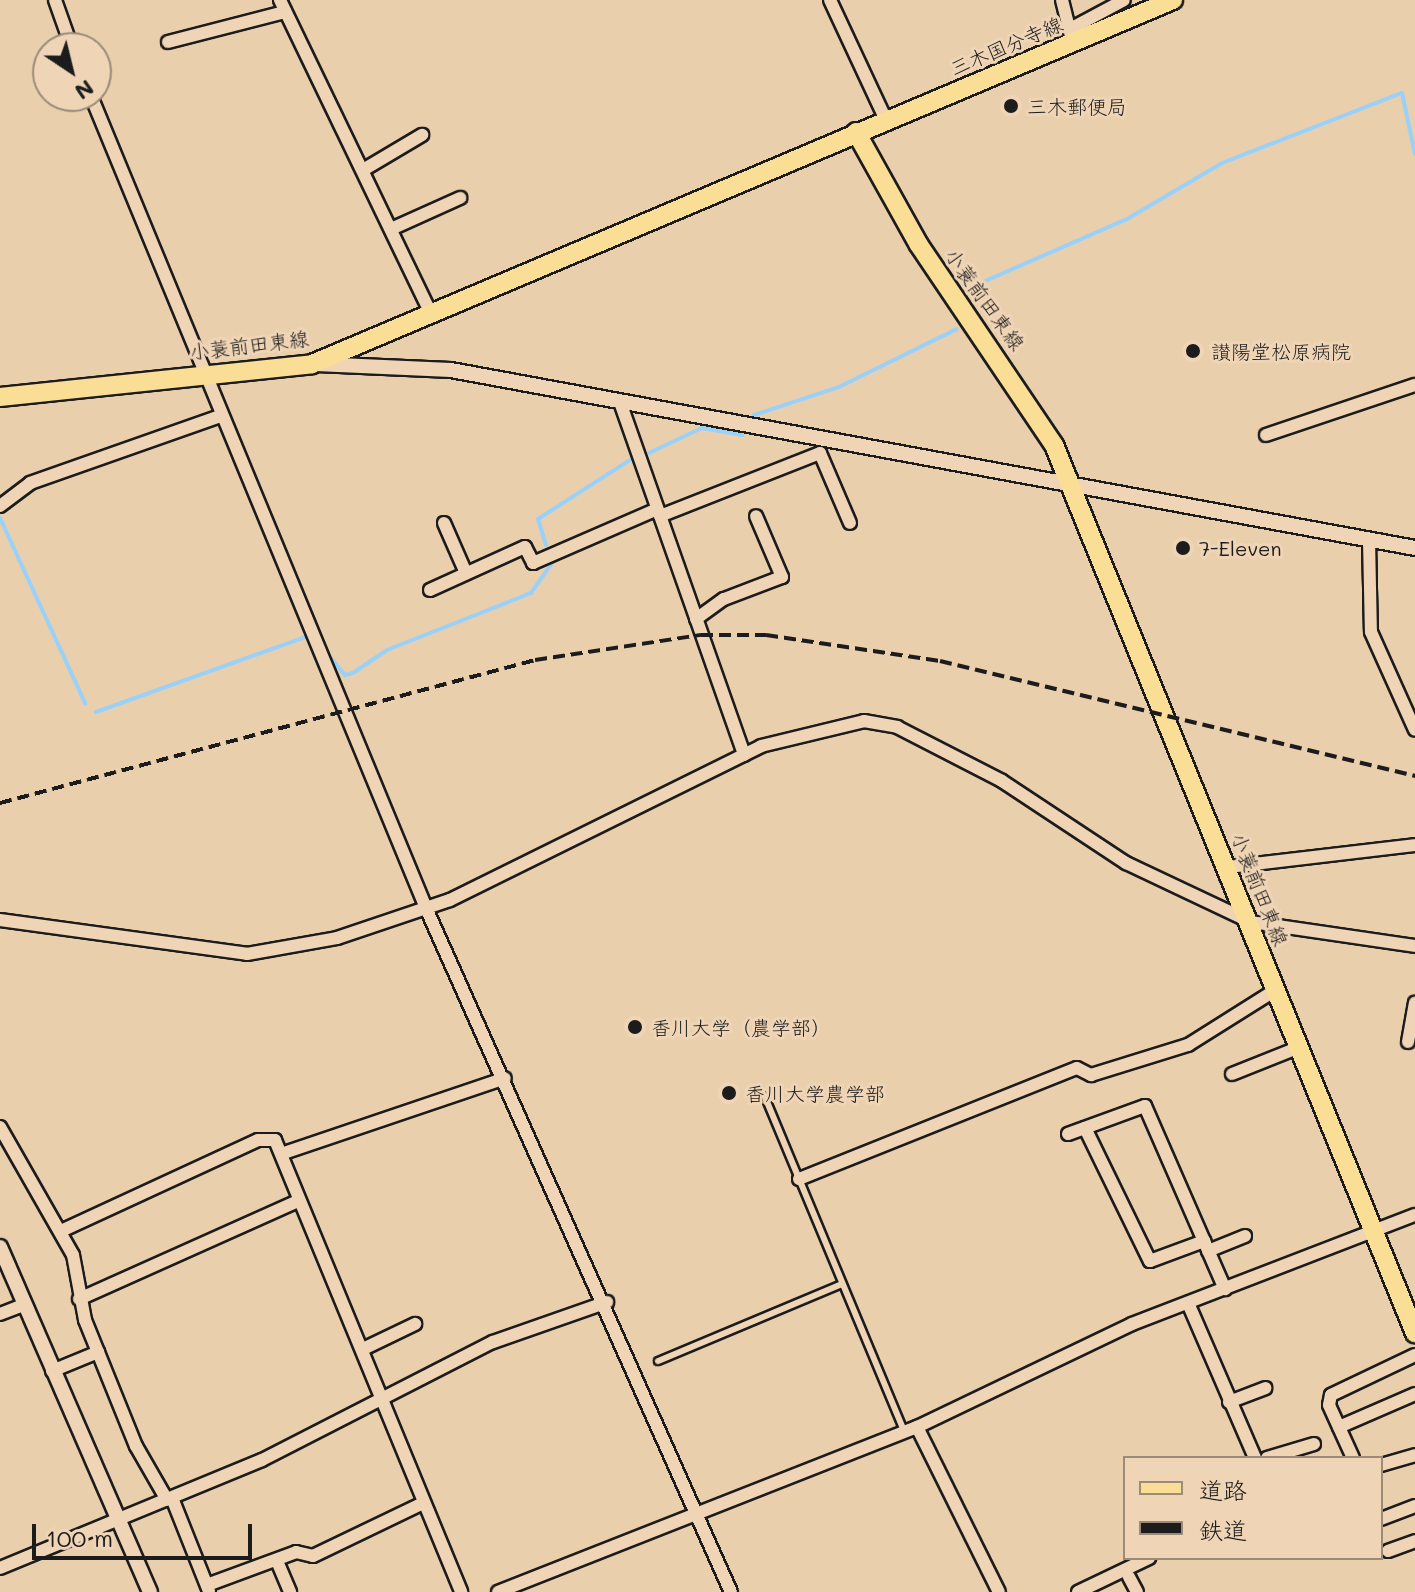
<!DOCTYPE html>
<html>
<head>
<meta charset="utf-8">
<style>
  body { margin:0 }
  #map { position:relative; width:1415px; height:1592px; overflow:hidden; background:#eacfad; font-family:Mali,"Klee One",sans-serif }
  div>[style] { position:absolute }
  .stream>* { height:4px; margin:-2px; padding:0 2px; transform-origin:2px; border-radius:2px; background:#99d1f8 }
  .roads { filter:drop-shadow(2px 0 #1c1c1c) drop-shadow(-2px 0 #1c1c1c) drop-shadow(0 2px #1c1c1c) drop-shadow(0 -2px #1c1c1c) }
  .service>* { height:6px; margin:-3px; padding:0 3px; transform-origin:3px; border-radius:3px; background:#efd5b6 }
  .minor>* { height:12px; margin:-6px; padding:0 6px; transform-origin:6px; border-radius:6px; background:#efd5b6 }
  .tertiary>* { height:14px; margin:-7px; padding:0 7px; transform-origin:7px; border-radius:7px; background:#efd5b6 }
  .primary>* { height:18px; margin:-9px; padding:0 9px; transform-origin:9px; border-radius:9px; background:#fbde96 }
  .rail>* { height:4px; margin-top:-2px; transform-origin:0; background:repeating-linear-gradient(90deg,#1c1c1c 0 12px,transparent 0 18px) }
  .dots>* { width:22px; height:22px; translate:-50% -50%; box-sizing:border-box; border:4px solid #efd5b6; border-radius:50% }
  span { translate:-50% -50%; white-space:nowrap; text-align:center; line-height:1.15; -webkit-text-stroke:6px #efd5b6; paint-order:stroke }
  .street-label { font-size:20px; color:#1c1c1c }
  .poi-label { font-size:20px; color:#1c1c1c }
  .left { translate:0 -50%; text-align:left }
  .legend { position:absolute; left:1123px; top:1456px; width:260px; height:104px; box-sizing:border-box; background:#efd5b6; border:2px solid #9b8b78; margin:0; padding:10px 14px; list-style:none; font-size:24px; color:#1c1c1c }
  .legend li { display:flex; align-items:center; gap:16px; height:40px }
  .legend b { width:40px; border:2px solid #9b8b78 }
  .north { position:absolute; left:32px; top:32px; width:80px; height:80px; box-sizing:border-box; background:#efd5b6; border:2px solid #9b8b78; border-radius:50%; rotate:145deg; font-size:22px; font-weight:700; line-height:32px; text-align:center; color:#1c1c1c }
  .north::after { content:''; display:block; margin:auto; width:28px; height:36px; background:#1c1c1c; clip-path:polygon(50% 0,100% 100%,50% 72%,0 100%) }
  .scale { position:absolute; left:32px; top:1524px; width:220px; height:36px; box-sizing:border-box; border:4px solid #1c1c1c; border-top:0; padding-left:10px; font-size:24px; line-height:28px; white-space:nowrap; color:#1c1c1c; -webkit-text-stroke:6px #efd5b6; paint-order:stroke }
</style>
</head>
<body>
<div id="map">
  <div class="stream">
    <div style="left:976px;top:285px;width:165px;rotate:-23.6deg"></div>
    <div style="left:1127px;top:219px;width:110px;rotate:-30.5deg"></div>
    <div style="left:1222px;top:163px;width:193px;rotate:-21.3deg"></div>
    <div style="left:1402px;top:93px;width:62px;rotate:78deg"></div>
    <div style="left:754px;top:415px;width:89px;rotate:-18.2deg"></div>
    <div style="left:839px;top:387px;width:131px;rotate:-26.2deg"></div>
    <div style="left:649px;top:453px;width:59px;rotate:-25.3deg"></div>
    <div style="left:702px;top:428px;width:41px;rotate:9.9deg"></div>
    <div style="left:0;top:518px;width:204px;rotate:65.3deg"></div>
    <div style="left:546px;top:545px;width:27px;rotate:-107deg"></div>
    <div style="left:538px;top:519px;width:109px;rotate:-32.7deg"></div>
    <div style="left:319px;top:632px;width:12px;rotate:70deg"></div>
    <div style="left:329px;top:656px;width:25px;rotate:50deg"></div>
    <div style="left:345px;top:675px;width:8px;rotate:-14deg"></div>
    <div style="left:353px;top:673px;width:41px;rotate:-34.1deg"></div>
    <div style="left:387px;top:650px;width:155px;rotate:-21.6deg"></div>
    <div style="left:531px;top:593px;width:37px;rotate:-55deg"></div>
    <div style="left:96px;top:712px;width:223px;rotate:-19.7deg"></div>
  </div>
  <div class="roads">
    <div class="service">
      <div style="left:765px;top:1097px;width:362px;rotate:67.4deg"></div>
      <div style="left:658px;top:1361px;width:199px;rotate:-22.7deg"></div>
    </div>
    <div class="minor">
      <div style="left:55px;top:0;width:51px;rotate:70.5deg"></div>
      <div style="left:280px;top:0;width:344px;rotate:64.3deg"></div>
      <div style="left:830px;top:0;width:132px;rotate:65deg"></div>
      <div style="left:1062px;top:0;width:36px;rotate:76deg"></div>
      <div style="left:1070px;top:29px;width:61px;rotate:-28.2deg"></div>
      <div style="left:168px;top:42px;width:121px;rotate:-14.4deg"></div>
      <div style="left:91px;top:96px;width:878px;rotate:67.58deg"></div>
      <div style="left:426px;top:908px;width:749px;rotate:65.97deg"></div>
      <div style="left:363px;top:170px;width:69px;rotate:-30.7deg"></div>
      <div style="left:391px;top:229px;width:76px;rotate:-24.2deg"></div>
      <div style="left:620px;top:402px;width:374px;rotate:70.6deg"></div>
      <div style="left:1266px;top:435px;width:157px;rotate:-18.6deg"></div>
      <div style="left:0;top:506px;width:38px;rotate:-37deg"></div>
      <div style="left:30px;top:483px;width:201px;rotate:-19.4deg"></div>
      <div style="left:660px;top:516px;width:172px;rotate:-21.5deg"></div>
      <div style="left:820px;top:453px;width:76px;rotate:66.8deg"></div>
      <div style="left:444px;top:523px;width:55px;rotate:66.3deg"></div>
      <div style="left:1369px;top:540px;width:92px;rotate:88.8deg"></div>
      <div style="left:1371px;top:632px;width:107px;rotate:65.8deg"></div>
      <div style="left:430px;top:590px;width:104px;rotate:-24.4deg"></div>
      <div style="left:525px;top:547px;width:18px;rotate:63deg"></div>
      <div style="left:533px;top:563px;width:135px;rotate:-23.5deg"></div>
      <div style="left:696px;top:619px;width:34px;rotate:-36deg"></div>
      <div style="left:724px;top:599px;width:62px;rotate:-20.8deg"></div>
      <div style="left:782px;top:577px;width:66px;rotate:-113.1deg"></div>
      <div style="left:1228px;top:867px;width:188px;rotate:-6.7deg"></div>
      <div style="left:0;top:920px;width:249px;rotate:7.8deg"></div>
      <div style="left:247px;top:954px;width:91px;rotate:-10.1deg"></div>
      <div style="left:337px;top:938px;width:119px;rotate:-18.6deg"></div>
      <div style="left:450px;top:900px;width:347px;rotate:-26.3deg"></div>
      <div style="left:761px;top:746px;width:106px;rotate:-13.6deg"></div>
      <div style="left:864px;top:721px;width:34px;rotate:10deg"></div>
      <div style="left:897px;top:727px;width:118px;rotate:27.2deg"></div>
      <div style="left:1002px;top:781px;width:149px;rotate:33.5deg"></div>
      <div style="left:1126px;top:863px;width:138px;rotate:25.3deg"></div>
      <div style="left:1251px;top:922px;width:166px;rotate:8.3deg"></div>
      <div style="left:1408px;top:1042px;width:40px;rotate:-80deg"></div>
      <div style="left:1232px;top:1074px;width:73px;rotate:-21.7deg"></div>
      <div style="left:0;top:1127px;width:147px;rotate:60.3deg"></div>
      <div style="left:73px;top:1255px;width:66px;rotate:79.5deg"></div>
      <div style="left:85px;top:1320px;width:136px;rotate:68deg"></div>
      <div style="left:136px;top:1446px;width:62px;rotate:60.1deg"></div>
      <div style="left:1085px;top:1128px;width:148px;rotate:64deg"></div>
      <div style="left:1150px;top:1261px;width:58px;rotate:-20.3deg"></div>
      <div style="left:1068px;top:1134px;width:82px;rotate:-20deg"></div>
      <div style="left:1145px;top:1106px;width:200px;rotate:66.4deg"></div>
      <div style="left:284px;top:1153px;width:233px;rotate:-18.7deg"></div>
      <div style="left:799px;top:1179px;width:299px;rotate:-21.8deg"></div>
      <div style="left:1077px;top:1068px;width:16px;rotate:27deg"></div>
      <div style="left:1091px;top:1075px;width:102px;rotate:-17.2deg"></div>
      <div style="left:1188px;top:1045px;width:105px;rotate:-32.2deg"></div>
      <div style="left:61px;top:1231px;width:217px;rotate:-24.8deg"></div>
      <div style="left:258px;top:1140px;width:17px"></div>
      <div style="left:275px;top:1140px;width:489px;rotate:67.6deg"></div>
      <div style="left:1208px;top:1251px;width:40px;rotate:-22deg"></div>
      <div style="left:79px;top:1299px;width:240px;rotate:-24.1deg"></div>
      <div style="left:1188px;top:1303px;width:169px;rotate:66.6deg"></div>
      <div style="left:0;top:1314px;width:26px;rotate:-21deg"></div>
      <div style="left:363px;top:1349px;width:58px;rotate:-25.7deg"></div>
      <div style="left:52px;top:1371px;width:50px;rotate:-22.4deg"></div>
      <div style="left:1229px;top:1402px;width:39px;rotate:-21deg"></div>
      <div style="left:917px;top:1427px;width:184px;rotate:63.6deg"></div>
      <div style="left:1339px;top:1427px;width:83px;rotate:-23.5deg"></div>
      <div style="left:1267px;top:1458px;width:49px;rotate:-16.6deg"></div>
      <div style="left:1353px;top:1458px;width:58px;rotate:-114.4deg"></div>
      <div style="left:1329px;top:1405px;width:10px;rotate:-79deg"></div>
      <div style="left:1331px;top:1395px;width:93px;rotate:-25.5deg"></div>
      <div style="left:1381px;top:1465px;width:35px;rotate:-16deg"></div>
      <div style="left:172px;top:1498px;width:100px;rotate:68.3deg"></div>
      <div style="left:1381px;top:1519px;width:36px;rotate:-21deg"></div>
      <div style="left:1388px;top:1551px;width:29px;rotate:-20deg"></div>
      <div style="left:277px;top:1561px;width:34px;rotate:67deg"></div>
      <div style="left:0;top:1568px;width:283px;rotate:-22.4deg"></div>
      <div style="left:262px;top:1460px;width:259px;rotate:-27.1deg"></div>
      <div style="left:493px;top:1342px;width:121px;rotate:-19.3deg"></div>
      <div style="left:1129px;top:1577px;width:17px;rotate:62deg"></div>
      <div style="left:207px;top:1585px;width:95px;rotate:-20.3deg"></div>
      <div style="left:296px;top:1552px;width:17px;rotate:13deg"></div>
      <div style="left:313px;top:1556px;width:122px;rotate:-25.7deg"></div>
      <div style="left:498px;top:1592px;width:450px;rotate:-21.5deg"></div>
      <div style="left:917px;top:1427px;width:238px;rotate:-25.6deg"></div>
      <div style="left:1132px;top:1324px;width:303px;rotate:-21.1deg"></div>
      <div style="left:1078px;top:1592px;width:79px;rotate:-25.6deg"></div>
    </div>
    <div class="tertiary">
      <div style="left:316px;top:364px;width:135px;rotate:2.5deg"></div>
      <div style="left:451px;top:370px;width:980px;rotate:10.46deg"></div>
      <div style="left:0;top:1247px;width:376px;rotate:66.5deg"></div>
    </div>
    <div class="primary">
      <div style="left:856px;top:132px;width:129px;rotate:60.9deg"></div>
      <div style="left:919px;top:245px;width:241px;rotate:56deg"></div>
      <div style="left:1054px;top:445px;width:959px;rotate:67.88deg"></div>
      <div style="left:0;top:397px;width:314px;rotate:-6deg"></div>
      <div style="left:312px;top:364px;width:935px;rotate:-22.92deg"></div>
    </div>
  </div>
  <div class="rail">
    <div style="left:0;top:803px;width:554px;rotate:-14.96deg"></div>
    <div style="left:535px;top:660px;width:168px;rotate:-8.6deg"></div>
    <div style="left:701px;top:635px;width:65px"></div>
    <div style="left:766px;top:635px;width:176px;rotate:8.5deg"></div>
    <div style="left:940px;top:661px;width:489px;rotate:13.6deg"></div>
  </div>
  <div class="dots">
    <div style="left:1011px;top:106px;background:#1c1c1c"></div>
    <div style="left:1193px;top:351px;background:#1c1c1c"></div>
    <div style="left:1183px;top:548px;background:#1c1c1c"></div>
    <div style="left:635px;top:1027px;background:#1c1c1c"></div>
    <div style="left:729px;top:1093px;background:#1c1c1c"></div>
  </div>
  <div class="street-label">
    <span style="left:1006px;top:46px;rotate:-23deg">三木国分寺線</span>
    <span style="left:985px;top:299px;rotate:54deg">小蓑前田東線</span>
    <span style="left:249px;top:345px;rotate:-7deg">小蓑前田東線</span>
    <span style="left:1260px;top:889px;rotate:68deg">小蓑前田東線</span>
  </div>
  <div class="poi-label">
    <span class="left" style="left:1027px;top:106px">三木郵便局</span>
    <span class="left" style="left:1211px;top:351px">讃陽堂松原病院</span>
    <span class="left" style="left:1199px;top:548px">7-Eleven</span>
    <span class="left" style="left:651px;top:1027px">香川大学（農学部）</span>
    <span class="left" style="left:745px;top:1093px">香川大学農学部</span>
  </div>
  <ul class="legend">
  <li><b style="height:10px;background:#fbde96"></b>道路</li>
  <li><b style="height:10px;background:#1c1c1c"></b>鉄道</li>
  </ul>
  <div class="north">N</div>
  <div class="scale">100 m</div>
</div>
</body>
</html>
